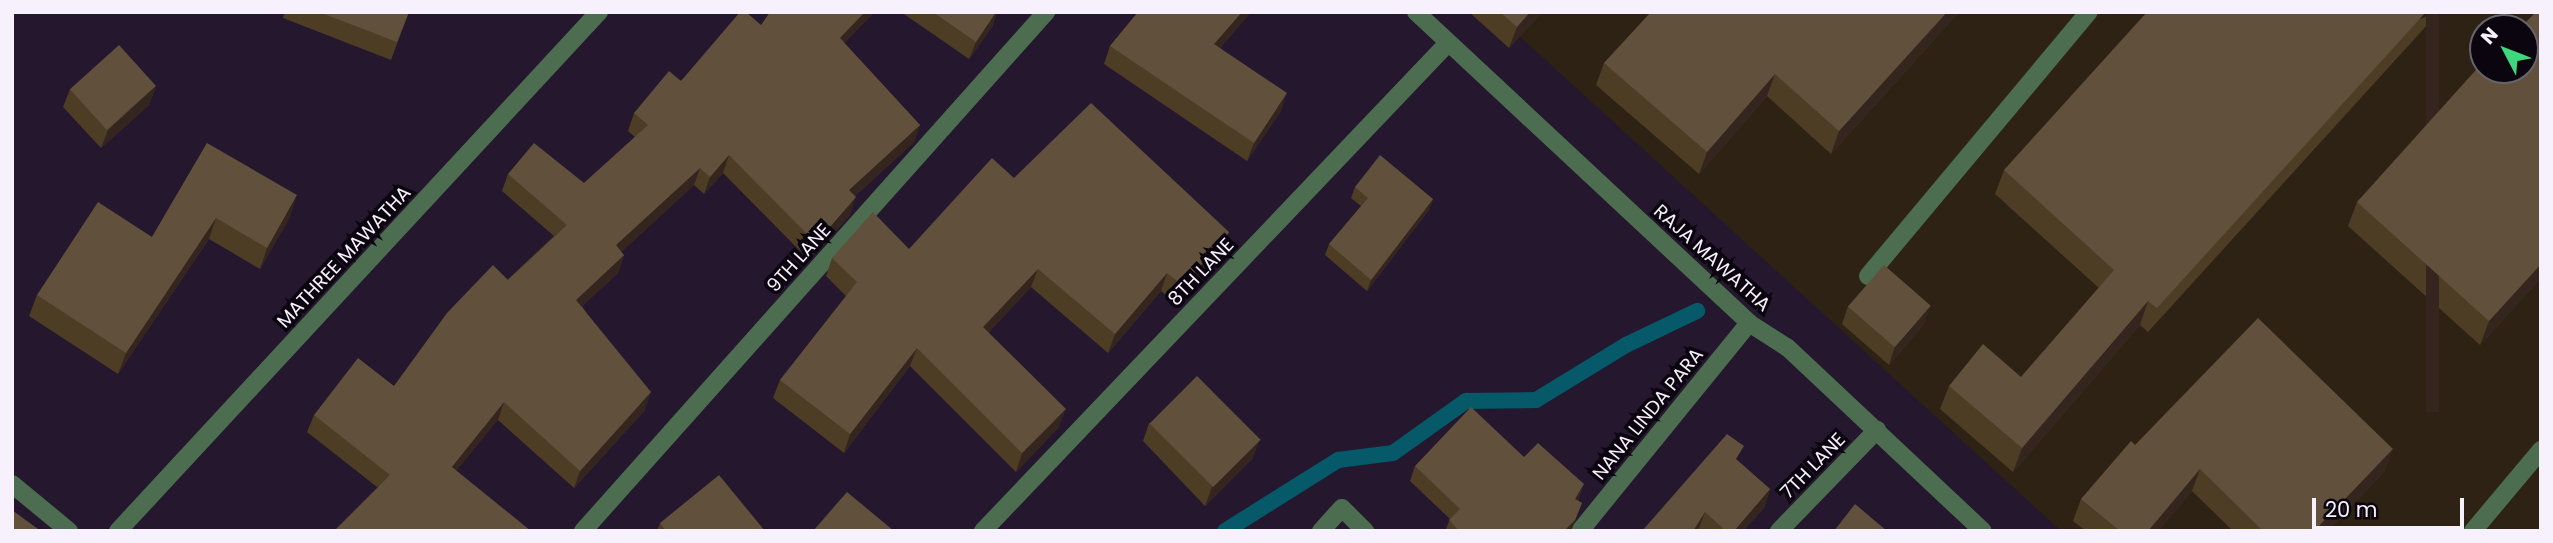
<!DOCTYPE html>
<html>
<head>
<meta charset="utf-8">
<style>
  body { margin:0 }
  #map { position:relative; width:2553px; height:543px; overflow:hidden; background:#24172e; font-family:Poppins,sans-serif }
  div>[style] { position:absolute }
  .industrial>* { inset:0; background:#2d2214 }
  .stream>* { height:16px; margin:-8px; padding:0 8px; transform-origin:8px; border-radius:8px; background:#055969 }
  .minor>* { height:18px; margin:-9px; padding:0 9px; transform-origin:9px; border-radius:9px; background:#4c6d50 }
  .wall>* { inset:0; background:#4e3d25 }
  .shaded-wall>* { inset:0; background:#35251f; transform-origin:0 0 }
  .building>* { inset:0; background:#60503c; transform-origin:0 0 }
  span { translate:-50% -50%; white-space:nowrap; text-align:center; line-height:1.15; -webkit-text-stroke:7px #0b050f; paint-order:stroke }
  .street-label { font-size:19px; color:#f7f0fd }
  .frame { position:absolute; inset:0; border:14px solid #f7f0fd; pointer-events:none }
  .north { position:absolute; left:2469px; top:14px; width:70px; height:70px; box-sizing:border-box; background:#0b050f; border:2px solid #69636e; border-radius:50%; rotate:312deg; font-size:19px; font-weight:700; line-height:28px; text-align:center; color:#f7f0fd }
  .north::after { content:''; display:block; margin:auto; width:24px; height:32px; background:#3fd77d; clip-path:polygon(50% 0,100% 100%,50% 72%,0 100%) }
  .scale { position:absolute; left:2312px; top:498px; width:152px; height:32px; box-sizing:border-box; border:4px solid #f7f0fd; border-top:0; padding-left:9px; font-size:21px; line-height:24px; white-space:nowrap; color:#f7f0fd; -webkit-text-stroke:5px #0b050f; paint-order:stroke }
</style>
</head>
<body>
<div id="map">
  <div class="industrial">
    <div style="clip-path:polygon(evenodd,1493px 12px,2541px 12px,2541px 531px,2061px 531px,1493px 12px,2483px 28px,2525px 28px,2525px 70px,2483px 70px,2483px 28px)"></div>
  </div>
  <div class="stream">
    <div style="left:1225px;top:531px;width:133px;rotate:-32.1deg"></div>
    <div style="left:1338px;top:460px;width:55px;rotate:-7.3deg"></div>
    <div style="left:1393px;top:453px;width:90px;rotate:-35.5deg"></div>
    <div style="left:1466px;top:401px;width:70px;rotate:-0.8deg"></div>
    <div style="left:1536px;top:400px;width:105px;rotate:-31.4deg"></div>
    <div style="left:1626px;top:345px;width:79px;rotate:-25.6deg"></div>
  </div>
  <div class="minor">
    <div style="left:1416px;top:12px;width:456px;rotate:43deg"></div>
    <div style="left:1749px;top:323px;width:46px;rotate:32.7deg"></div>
    <div style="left:1788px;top:348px;width:267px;rotate:43.2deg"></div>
    <div style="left:1868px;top:276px;width:344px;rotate:-50.1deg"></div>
    <div style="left:12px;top:484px;width:74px;rotate:39.5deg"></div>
    <div style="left:118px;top:531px;width:708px;rotate:-47.18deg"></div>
    <div style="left:583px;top:531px;width:696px;rotate:-48.26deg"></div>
    <div style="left:983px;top:531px;width:674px;rotate:-46.38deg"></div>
    <div style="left:1321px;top:531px;width:31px;rotate:-48deg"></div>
    <div style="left:1342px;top:508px;width:33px;rotate:45deg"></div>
    <div style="left:1580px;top:531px;width:268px;rotate:-50.9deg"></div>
    <div style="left:1779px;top:531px;width:141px;rotate:-45.9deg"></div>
    <div style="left:2473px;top:531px;width:106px;rotate:-50deg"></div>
  </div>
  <div class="wall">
    <div style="clip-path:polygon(285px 12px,409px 12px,391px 60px,283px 18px)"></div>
    <div style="clip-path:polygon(901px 12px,997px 12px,992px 27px,969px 59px)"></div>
    <div style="clip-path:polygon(1138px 12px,1251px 12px,1220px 48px,1281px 111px,1247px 161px,1104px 64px,1110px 46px)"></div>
    <div style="clip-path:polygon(1469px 12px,1542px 12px,1509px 48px)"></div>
    <div style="clip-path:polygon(1651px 12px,1959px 12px,1831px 154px,1767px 96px,1699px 174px,1596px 85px,1604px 63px)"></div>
    <div style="clip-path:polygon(2439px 12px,2148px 332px,2140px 325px,2013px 472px,1940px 409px,1949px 386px,2021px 377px,2099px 288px,1995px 194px,2004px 170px)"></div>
    <div style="clip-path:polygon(2541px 12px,2541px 278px,2480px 345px,2348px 226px,2357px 202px,2483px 70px)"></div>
    <div style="clip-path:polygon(761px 25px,845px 44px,920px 125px,914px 142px,855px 196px,850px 215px,809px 260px,723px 173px,704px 194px,694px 185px,621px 252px,624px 255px,618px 273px,582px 306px,645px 410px,574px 488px,498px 420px,377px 487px,307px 432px,314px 415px,394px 386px,554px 236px,502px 191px,508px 174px,584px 183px,635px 137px,628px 131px,634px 113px)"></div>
    <div style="clip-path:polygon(156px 86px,149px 105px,101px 148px,63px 107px,70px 89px)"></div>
    <div style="clip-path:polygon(207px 143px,290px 217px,260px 269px,209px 239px,118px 374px,29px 316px,37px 295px,152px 237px)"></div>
    <div style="clip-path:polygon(1014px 178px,1229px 232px,1222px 250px,1176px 304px,1161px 291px,1108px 353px,1031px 287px,988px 333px,1059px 427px,1016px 472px,910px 366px,844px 453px,773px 398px,780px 380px,846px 296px,826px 276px,832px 258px,909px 249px)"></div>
    <div style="clip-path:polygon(1355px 187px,1433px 199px,1429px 210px,1367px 291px,1325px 255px,1329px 244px,1361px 206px,1351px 198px)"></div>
    <div style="clip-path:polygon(1848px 306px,1924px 324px,1889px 365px,1842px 324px)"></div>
    <div style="clip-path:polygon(1149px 423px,1253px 458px,1205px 506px,1143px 441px)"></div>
    <div style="clip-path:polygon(2135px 445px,2385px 471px,2327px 531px,2233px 531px,2192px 491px,2158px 531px,2086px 531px,2073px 521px,2081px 499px)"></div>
    <div style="clip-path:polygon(1524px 457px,1579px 499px,1578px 501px,1582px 503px,1571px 531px,1445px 531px,1450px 519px,1410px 481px,1415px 466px)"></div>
    <div style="clip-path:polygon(1738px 461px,1770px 489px,1764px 508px,1743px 531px,1642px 531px)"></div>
    <div style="clip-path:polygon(660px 523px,765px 531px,657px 531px)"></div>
  </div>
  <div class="shaded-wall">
    <div style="clip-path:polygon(865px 12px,875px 12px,833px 55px,840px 38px)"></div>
    <div style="clip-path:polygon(996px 12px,997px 12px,992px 27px,969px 59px,976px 42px)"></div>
    <div style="clip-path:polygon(1242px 12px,1251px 12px,1207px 63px,1214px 44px)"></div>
    <div style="clip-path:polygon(1530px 12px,1542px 12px,1509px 48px,1517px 27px)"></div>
    <div style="clip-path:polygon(1947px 12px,1959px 12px,1831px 154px,1839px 131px)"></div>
    <div style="left:2426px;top:12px;width:13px;height:400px"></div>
    <div style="clip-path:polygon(1775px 74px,1767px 96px,1699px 174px,1707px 152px)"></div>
    <div style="clip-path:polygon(156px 86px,149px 105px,101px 148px,108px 130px)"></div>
    <div style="clip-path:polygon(1287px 93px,1281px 111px,1247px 161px,1254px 143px)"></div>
    <div style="clip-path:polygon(920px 125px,914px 142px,843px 207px,849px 190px)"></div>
    <div style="clip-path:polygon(729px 155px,723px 173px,704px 194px,710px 177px)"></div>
    <div style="clip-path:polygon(700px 168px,694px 185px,609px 263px,616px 245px)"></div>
    <div style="clip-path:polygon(297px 195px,290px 217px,260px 269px,267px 248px)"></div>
    <div style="clip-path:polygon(856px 197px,850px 215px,809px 260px,816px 243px)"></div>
    <div style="clip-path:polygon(1433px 199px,1429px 210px,1367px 291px,1371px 280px)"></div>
    <div style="clip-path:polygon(216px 218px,209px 239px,118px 374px,126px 353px)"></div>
    <div style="clip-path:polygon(1229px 232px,1222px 250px,1176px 304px,1183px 286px)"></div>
    <div style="clip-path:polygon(624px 255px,618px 273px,570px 317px,576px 300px)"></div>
    <div style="clip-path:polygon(2541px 264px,2541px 278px,2480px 345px,2489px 321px)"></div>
    <div style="clip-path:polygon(1038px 269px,1031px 287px,976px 346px,983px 327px)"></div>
    <div style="clip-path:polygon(1167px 273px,1161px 291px,1108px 353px,1115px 334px)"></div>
    <div style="clip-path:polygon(2148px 301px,2140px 325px,2013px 472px,2022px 448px)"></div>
    <div style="clip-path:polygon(1931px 306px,1924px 324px,1889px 365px,1895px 346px)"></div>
    <div style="clip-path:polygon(917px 348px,910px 366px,844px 453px,850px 434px)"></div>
    <div style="clip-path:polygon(651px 392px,645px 410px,574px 488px,580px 471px)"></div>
    <div style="clip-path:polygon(504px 402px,498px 420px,445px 485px,452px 467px)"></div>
    <div style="clip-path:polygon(1066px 409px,1059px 427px,1016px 472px,1022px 453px)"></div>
    <div style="clip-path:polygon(1260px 440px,1253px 458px,1205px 506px,1212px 487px)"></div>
    <div style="clip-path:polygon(2393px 449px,2385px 471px,2327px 531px,2314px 531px)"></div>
    <div style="clip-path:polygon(2200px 469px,2192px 491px,2158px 531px,2148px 531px)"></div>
    <div style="clip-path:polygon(1584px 484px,1579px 499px,1570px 513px,1575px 499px)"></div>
    <div style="clip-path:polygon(1770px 489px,1764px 508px,1743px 531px,1734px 531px)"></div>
    <div style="clip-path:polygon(1582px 503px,1571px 531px,1564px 531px)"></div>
    <div style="clip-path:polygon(1705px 512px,1698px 531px,1693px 531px)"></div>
  </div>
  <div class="building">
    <div style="clip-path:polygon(319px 12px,409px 12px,397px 42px)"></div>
    <div style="clip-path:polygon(740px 12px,746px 12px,761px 25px,770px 12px,865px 12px,840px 38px,920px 125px,849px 190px,856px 197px,816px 243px,729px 155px,710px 177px,700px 168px,616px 245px,624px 255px,576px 300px,651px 392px,580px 471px,504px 402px,452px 467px,531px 531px,334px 531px,390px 475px,314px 415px,358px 358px,394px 386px,447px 313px,493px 265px,508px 280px,567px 225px,508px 174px,534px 143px,584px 183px,648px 125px,634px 113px,669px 71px,681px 81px)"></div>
    <div style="clip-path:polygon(933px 12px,996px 12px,976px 42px)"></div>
    <div style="clip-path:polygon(1138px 12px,1242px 12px,1214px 44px,1287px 93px,1254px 143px,1110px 46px)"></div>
    <div style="clip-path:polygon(1500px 12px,1530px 12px,1517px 27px)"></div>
    <div style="clip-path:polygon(1651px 12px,1947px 12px,1839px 131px,1775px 74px,1707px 152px,1604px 63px)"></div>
    <div style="clip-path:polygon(2147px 12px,2426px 12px,2157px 308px,2148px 301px,2022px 448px,1949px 386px,1983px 344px,2021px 377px,2114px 270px,2004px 170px)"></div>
    <div style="clip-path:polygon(2536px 12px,2541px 12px,2541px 264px,2489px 321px,2357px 202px,2483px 62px,2483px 70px,2525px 70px,2525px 28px,2520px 28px)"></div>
    <div style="left:119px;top:45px;width:55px;height:66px;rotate:48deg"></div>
    <div style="clip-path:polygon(1091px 103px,1229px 232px,1183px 286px,1167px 273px,1115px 334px,1038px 269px,983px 327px,1066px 409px,1022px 453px,917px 348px,850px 434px,780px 380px,857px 282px,832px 258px,873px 212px,909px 249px,992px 158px,1014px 178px)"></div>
    <div style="clip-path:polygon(207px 143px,297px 195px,267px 248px,216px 218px,126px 353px,37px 295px,98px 202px,152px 237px)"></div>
    <div style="clip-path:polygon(1380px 155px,1433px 199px,1371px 280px,1329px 244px,1368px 198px,1355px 187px)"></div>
    <div style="left:1884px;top:265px;width:62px;height:55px;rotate:41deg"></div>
    <div style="clip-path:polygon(2258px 318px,2393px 449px,2314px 531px,2263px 531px,2200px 469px,2148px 531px,2120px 531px,2081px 499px,2131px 441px,2135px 445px)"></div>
    <div style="left:1197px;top:376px;width:90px;height:67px;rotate:45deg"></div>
    <div style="clip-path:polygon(1471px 407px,1524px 457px,1538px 443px,1584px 484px,1575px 499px,1582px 503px,1575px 520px,1564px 531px,1459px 531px,1449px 520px,1460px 509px,1415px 466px)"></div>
    <div style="clip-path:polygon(1727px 434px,1744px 446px,1736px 459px,1770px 489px,1734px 531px,1726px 531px,1705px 512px,1693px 531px,1642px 531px)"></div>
    <div style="clip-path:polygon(719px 475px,765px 531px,666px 531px,660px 523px)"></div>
    <div style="clip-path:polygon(847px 492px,894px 531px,813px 531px)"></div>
    <div style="clip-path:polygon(1855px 504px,1887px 531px,1834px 531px)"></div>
    <div style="clip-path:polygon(12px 510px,38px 529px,37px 531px,12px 531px)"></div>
  </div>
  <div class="street-label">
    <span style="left:344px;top:257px;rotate:-47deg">MATHREE MAWATHA</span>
    <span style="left:799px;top:258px;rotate:-48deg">9TH LANE</span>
    <span style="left:1712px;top:258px;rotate:42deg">RAJA MAWATHA</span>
    <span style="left:1201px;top:272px;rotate:-46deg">8TH LANE</span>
    <span style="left:1648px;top:414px;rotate:-51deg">NANA LINDA PARA</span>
    <span style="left:1813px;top:466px;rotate:-46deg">7TH LANE</span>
  </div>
  <div class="frame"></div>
  <div class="north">N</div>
  <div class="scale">20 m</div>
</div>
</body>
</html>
